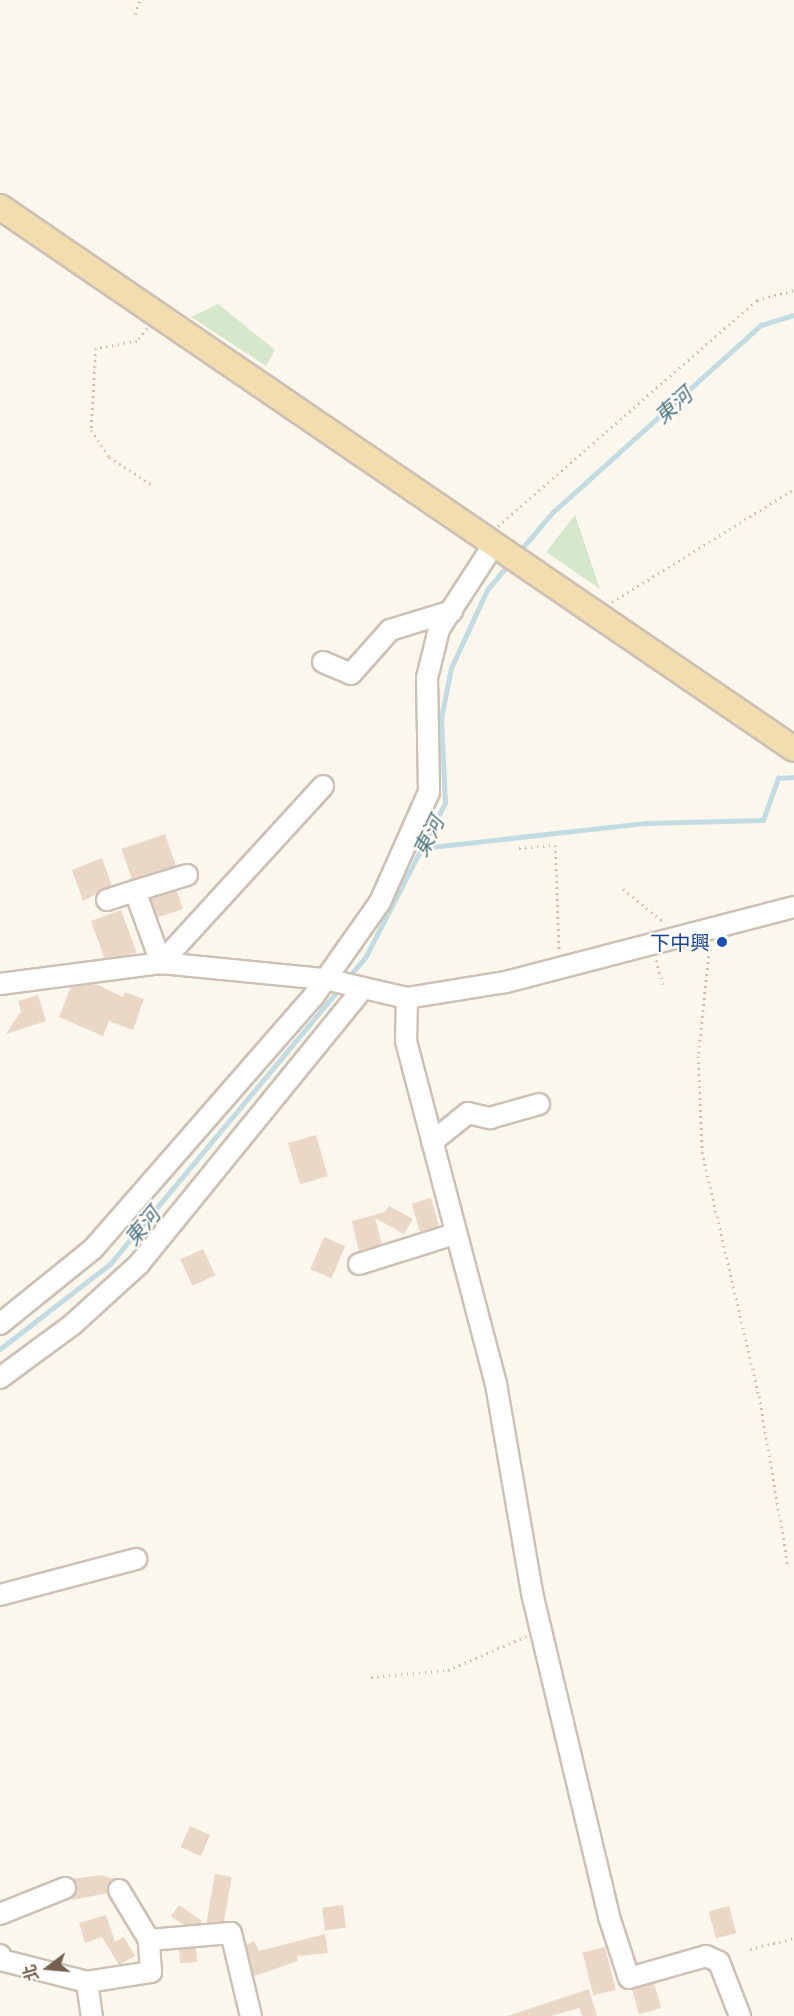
<!DOCTYPE html>
<html>
<head>
<meta charset="utf-8">
<style>
  body { margin:0 }
  #map { position:relative; width:794px; height:2016px; overflow:hidden; background:#fbf7ed; font-family:"Exo 2","Noto Sans TC",sans-serif }
  div>[style] { position:absolute }
  .green>* { inset:0; background:#d6e8cc }
  .stream>* { height:4.5px; margin:-2.25px; padding:0 2.25px; transform-origin:2.25px; border-radius:2.25px; background:#c3dce3 }
  .building>* { inset:0; background:#ebd7c6; transform-origin:0 0 }
  .path>* { height:3px; margin-top:-1.5px; transform-origin:0; background:repeating-linear-gradient(90deg,#d3bdaa 0 1.5px,transparent 0 6px) }
  .roads { filter:drop-shadow(2px 0 #cdc0b4) drop-shadow(-2px 0 #cdc0b4) drop-shadow(0 2px #cdc0b4) drop-shadow(0 -2px #cdc0b4) }
  .minor>* { height:20px; margin:-10px; padding:0 10px; transform-origin:10px; border-radius:10px; background:#fff }
  .major>* { height:24px; margin:-12px; padding:0 12px; transform-origin:12px; border-radius:12px; background:#f1ddae }
  .dots>* { width:16px; height:16px; translate:-50% -50%; box-sizing:border-box; border:3px solid #fefaf4; border-radius:50% }
  span { translate:-50% -50%; white-space:nowrap; text-align:center; line-height:1.15; -webkit-text-stroke:4.5px #fefaf4; paint-order:stroke }
  .transit-label { font-size:20px; color:#164399 }
  .right { translate:-100% -50%; text-align:right }
  .water-label { font-size:21px; color:#4d7885; font-style:italic }
  .north { position:absolute; left:18px; top:1938px; width:60px; height:60px; -webkit-text-stroke:4px #fefaf4; paint-order:stroke; rotate:254deg; font-size:16px; font-weight:700; line-height:24px; text-align:center; color:#746152 }
  .north::after { content:''; display:block; margin:auto; width:21px; height:27px; background:#746152; clip-path:polygon(50% 0,100% 100%,50% 72%,0 100%) }
</style>
</head>
<body>
<div id="map">
  <div class="green">
    <div style="clip-path:polygon(218px 304px,275px 350px,266px 366px,191px 317px)"></div>
    <div style="clip-path:polygon(575px 515px,600px 589px,546px 552px)"></div>
  </div>
  <div class="stream">
    <div style="left:519px;top:552px;width:51px;rotate:-49.8deg"></div>
    <div style="left:552px;top:513px;width:281px;rotate:-42deg"></div>
    <div style="left:761px;top:325px;width:34px;rotate:-17deg"></div>
    <div style="left:422px;top:848px;width:225px;rotate:-6.4deg"></div>
    <div style="left:646px;top:823px;width:117px;rotate:-1.5deg"></div>
    <div style="left:763px;top:820px;width:45px;rotate:-70.3deg"></div>
    <div style="left:778px;top:778px;width:16px;rotate:-4deg"></div>
    <div style="left:347px;top:979px;width:30px;rotate:-50deg"></div>
    <div style="left:366px;top:956px;width:172px;rotate:-62.7deg"></div>
    <div style="left:445px;top:803px;width:84px;rotate:-92.7deg"></div>
    <div style="left:441px;top:719px;width:52px;rotate:-78.9deg"></div>
    <div style="left:451px;top:668px;width:86px;rotate:-65.2deg"></div>
    <div style="left:487px;top:590px;width:35px;rotate:-50deg"></div>
    <div style="left:0;top:1349px;width:139px;rotate:-37.7deg"></div>
    <div style="left:110px;top:1264px;width:359px;rotate:-50.2deg"></div>
  </div>
  <div class="building">
    <div style="left:165px;top:834px;width:34px;height:46px;rotate:71deg"></div>
    <div style="clip-path:polygon(102px 858px,112px 886px,83px 901px,72px 870px)"></div>
    <div style="left:177px;top:891px;width:19px;height:27px;rotate:72deg"></div>
    <div style="left:121px;top:910px;width:45px;height:32px;rotate:70deg"></div>
    <div style="clip-path:polygon(96px 984px,123px 997px,125px 992px,144px 999px,133px 1030px,109px 1021px,103px 1036px,59px 1017px,71px 987px)"></div>
    <div style="clip-path:polygon(38px 995px,46px 1021px,6px 1034px,21px 1011px,18px 1001px)"></div>
    <div style="left:316px;top:1135px;width:43px;height:29px;rotate:74deg"></div>
    <div style="left:431px;top:1198px;width:29px;height:20px;rotate:74deg"></div>
    <div style="clip-path:polygon(389px 1206px,413px 1219px,404px 1234px,375px 1218px,382px 1244px,359px 1251px,352px 1221px,385px 1212px)"></div>
    <div style="left:324px;top:1237px;width:23px;height:35px;rotate:23deg"></div>
    <div style="left:203px;top:1249px;width:29px;height:25px;rotate:65deg"></div>
    <div style="left:190px;top:1826px;width:22px;height:23px;rotate:24deg"></div>
    <div style="left:215px;top:1874px;width:17px;height:50px;rotate:10deg"></div>
    <div style="clip-path:polygon(102px 1875px,114px 1879px,108px 1893px,72px 1900px,77px 1889px,72px 1879px)"></div>
    <div style="clip-path:polygon(179px 1905px,202px 1921px,200px 1924px,184px 1925px,171px 1916px)"></div>
    <div style="left:343px;top:1905px;width:23px;height:21px;rotate:83deg"></div>
    <div style="left:729px;top:1906px;width:28px;height:21px;rotate:75deg"></div>
    <div style="clip-path:polygon(106px 1915px,115px 1942px,124px 1937px,135px 1956px,119px 1965px,102px 1937px,85px 1943px,79px 1923px)"></div>
    <div style="clip-path:polygon(325px 1934px,328px 1953px,297px 1956px,298px 1961px,254px 1976px,246px 1945px,254px 1941px,259px 1951px)"></div>
    <div style="left:605px;top:1947px;width:44px;height:23px;rotate:76deg"></div>
    <div style="left:196px;top:1948px;width:14px;height:17px;rotate:86deg"></div>
    <div style="left:654px;top:1983px;width:26px;height:23px;rotate:74deg"></div>
    <div style="clip-path:polygon(589px 1989px,597px 2016px,582px 2016px,579px 2008px,551px 2016px,507px 2016px)"></div>
  </div>
  <div class="path">
    <div style="left:135px;top:14px;width:15px;rotate:-70deg"></div>
    <div style="left:147px;top:328px;width:16px;rotate:128deg"></div>
    <div style="left:137px;top:341px;width:42px;rotate:170.3deg"></div>
    <div style="left:96px;top:348px;width:82px;rotate:93.5deg"></div>
    <div style="left:91px;top:430px;width:32px;rotate:56deg"></div>
    <div style="left:109px;top:457px;width:51px;rotate:33.1deg"></div>
    <div style="left:498px;top:526px;width:344px;rotate:-41.1deg"></div>
    <div style="left:757px;top:300px;width:38px;rotate:-15deg"></div>
    <div style="left:612px;top:602px;width:214px;rotate:-31.8deg"></div>
    <div style="left:519px;top:848px;width:36px;rotate:-5deg"></div>
    <div style="left:555px;top:845px;width:106px;rotate:87.8deg"></div>
    <div style="left:623px;top:889px;width:54px;rotate:39deg"></div>
    <div style="left:710px;top:944px;width:113px;rotate:96.1deg"></div>
    <div style="left:698px;top:1056px;width:96px;rotate:87.6deg"></div>
    <div style="left:702px;top:1152px;width:251px;rotate:76.9deg"></div>
    <div style="left:759px;top:1396px;width:172px;rotate:80.3deg"></div>
    <div style="left:656px;top:960px;width:25px;rotate:74deg"></div>
    <div style="left:371px;top:1677px;width:77px;rotate:-5.2deg"></div>
    <div style="left:448px;top:1670px;width:86px;rotate:-23.3deg"></div>
    <div style="left:750px;top:1949px;width:45px;rotate:-14deg"></div>
  </div>
  <div class="roads">
    <div class="minor">
      <div style="left:323px;top:662px;width:30px;rotate:23deg"></div>
      <div style="left:351px;top:674px;width:59px;rotate:-48.4deg"></div>
      <div style="left:390px;top:630px;width:65px;rotate:-17deg"></div>
      <div style="left:187px;top:875px;width:54px;rotate:162.9deg"></div>
      <div style="left:135px;top:891px;width:77px;rotate:70.1deg"></div>
      <div style="left:161px;top:963px;width:240px;rotate:-47.5deg"></div>
      <div style="left:107px;top:900px;width:29px;rotate:-18deg"></div>
      <div style="left:0;top:984px;width:162px;rotate:-7.4deg"></div>
      <div style="left:161px;top:963px;width:165px;rotate:5.6deg"></div>
      <div style="left:325px;top:979px;width:84px;rotate:13deg"></div>
      <div style="left:407px;top:998px;width:100px;rotate:-9.2deg"></div>
      <div style="left:506px;top:982px;width:298px;rotate:-14.6deg"></div>
      <div style="left:407px;top:998px;width:43px;rotate:91.3deg"></div>
      <div style="left:406px;top:1041px;width:355px;rotate:75.3deg"></div>
      <div style="left:496px;top:1384px;width:212px;rotate:80.2deg"></div>
      <div style="left:532px;top:1593px;width:333px;rotate:76.6deg"></div>
      <div style="left:609px;top:1917px;width:64px;rotate:71.8deg"></div>
      <div style="left:629px;top:1978px;width:80px;rotate:-15.9deg"></div>
      <div style="left:706px;top:1956px;width:14px;rotate:25deg"></div>
      <div style="left:719px;top:1962px;width:58px;rotate:68.7deg"></div>
      <div style="left:432px;top:1142px;width:46px;rotate:-38.9deg"></div>
      <div style="left:468px;top:1113px;width:23px;rotate:13deg"></div>
      <div style="left:490px;top:1118px;width:51px;rotate:-15.9deg"></div>
      <div style="left:359px;top:1264px;width:101px;rotate:-17.4deg"></div>
      <div style="left:0;top:1324px;width:119px;rotate:-38.9deg"></div>
      <div style="left:93px;top:1249px;width:335px;rotate:-48.9deg"></div>
      <div style="left:313px;top:997px;width:116px;rotate:-54.8deg"></div>
      <div style="left:380px;top:902px;width:120px;rotate:-66deg"></div>
      <div style="left:429px;top:792px;width:114px;rotate:-91deg"></div>
      <div style="left:427px;top:678px;width:50px;rotate:-76.2deg"></div>
      <div style="left:439px;top:629px;width:98px;rotate:-57.1deg"></div>
      <div style="left:0;top:1378px;width:89px;rotate:-36.4deg"></div>
      <div style="left:72px;top:1325px;width:91px;rotate:-42.3deg"></div>
      <div style="left:139px;top:1264px;width:353px;rotate:-50.9deg"></div>
      <div style="left:0;top:1595px;width:141px;rotate:-14.8deg"></div>
      <div style="left:119px;top:1890px;width:58px;rotate:59deg"></div>
      <div style="left:0;top:1914px;width:70px;rotate:-21.8deg"></div>
      <div style="left:0;top:1955px;width:5px;rotate:79deg"></div>
      <div style="left:1px;top:1960px;width:89px;rotate:14.3deg"></div>
      <div style="left:87px;top:1982px;width:65px;rotate:-8.9deg"></div>
      <div style="left:151px;top:1972px;width:32px;rotate:-94deg"></div>
      <div style="left:149px;top:1940px;width:82px;rotate:-4.9deg"></div>
      <div style="left:231px;top:1933px;width:85px;rotate:76.5deg"></div>
      <div style="left:87px;top:1982px;width:34px;rotate:82deg"></div>
    </div>
    <div class="major">
      <div style="left:0;top:207px;width:961px;rotate:34.32deg"></div>
    </div>
  </div>
  <div class="dots">
    <div style="left:722px;top:942px;background:#1a4fb4"></div>
  </div>
  <div class="transit-label">
    <span class="right" style="left:710px;top:942px">下中興</span>
  </div>
  <div class="water-label">
    <span style="left:673px;top:405px;rotate:-42deg">東河</span>
    <span style="left:428px;top:836px;rotate:-63deg">東河</span>
    <span style="left:142px;top:1226px;rotate:-50deg">東河</span>
  </div>
  <div class="north">北</div>
</div>
</body>
</html>
